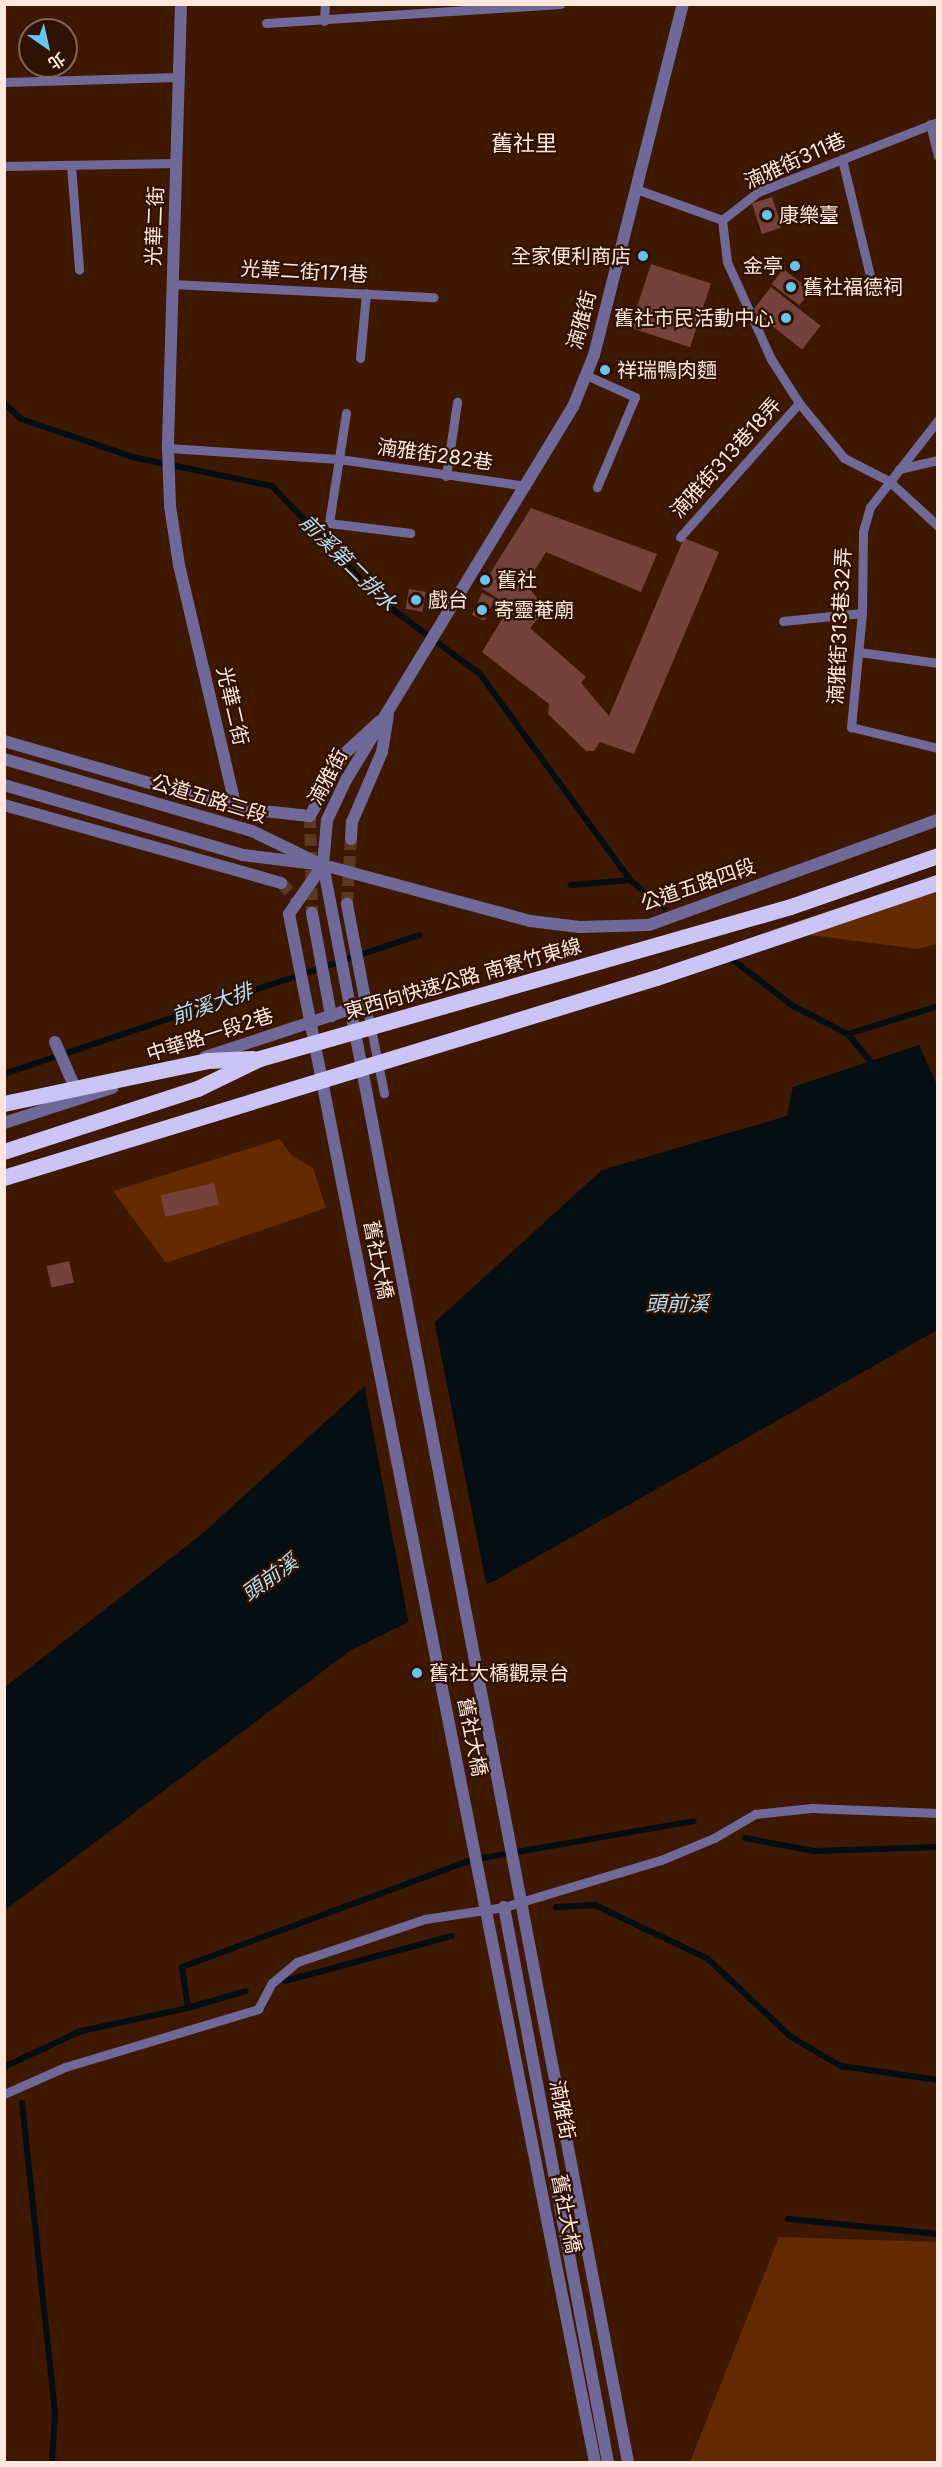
<!DOCTYPE html>
<html>
<head>
<meta charset="utf-8">
<style>
  body { margin:0 }
  #map { position:relative; width:942px; height:2467px; overflow:hidden; background:#3f1800; font-family:Inter,"Noto Sans TC",sans-serif }
  div>[style] { position:absolute }
  .green>* { inset:0; background:#652b00 }
  .water>* { inset:0; background:#040e13 }
  .pier>* { inset:0; background:#3f1800 }
  .stream>* { height:6px; margin:-3px; padding:0 3px; transform-origin:3px; border-radius:3px; background:#040e13 }
  .building>* { inset:0; background:#74423b; transform-origin:0 0 }
  .minor-tunnel>* { height:12px; margin-top:-6px; transform-origin:0; background:repeating-linear-gradient(90deg,#5c3721 0 12px,transparent 0 18px) }
  .service>* { height:9px; margin:-4.5px; padding:0 4.5px; transform-origin:4.5px; border-radius:4.5px; background:#6f6999 }
  .minor>* { height:12px; margin:-6px; padding:0 6px; transform-origin:6px; border-radius:6px; background:#6f6999 }
  .tertiary>* { height:12px; margin:-6px; padding:0 6px; transform-origin:6px; border-radius:6px; background:#6f6999 }
  .trunk>* { height:16px; margin:-8px; padding:0 8px; transform-origin:8px; border-radius:8px; background:#cac4f7 }
  .dots>* { width:16px; height:16px; translate:-50% -50%; box-sizing:border-box; border:3px solid #301202; border-radius:50% }
  span { translate:-50% -50%; white-space:nowrap; text-align:center; line-height:1.15; -webkit-text-stroke:4.5px #301202; paint-order:stroke }
  .street-label { font-size:20px; color:#fee8dd }
  .poi-label { font-size:20px; color:#fee8dd }
  .left { translate:0 -50%; text-align:left }
  .right { translate:-100% -50%; text-align:right }
  .water-label { font-size:21px; color:#b4dff4; font-style:italic }
  .quarter-label { font-size:22px; color:#fee8dd }
  .frame { position:absolute; inset:0; border:6px solid #fee8dd; pointer-events:none }
  .north { position:absolute; left:18px; top:18px; width:60px; height:60px; box-sizing:border-box; background:#301202; border:2px solid #82685a; border-radius:50%; rotate:146deg; font-size:16px; font-weight:700; line-height:24px; text-align:center; color:#fee8dd }
  .north::after { content:''; display:block; margin:auto; width:21px; height:27px; background:#66c4ef; clip-path:polygon(50% 0,100% 100%,50% 72%,0 100%) }
</style>
</head>
<body>
<div id="map">
  <div class="green">
    <div style="clip-path:polygon(937px 875px,937px 944px,918px 949px,771px 930px)"></div>
    <div style="clip-path:polygon(280px 1139px,292px 1156px,313px 1168px,326px 1208px,166px 1263px,113px 1191px)"></div>
    <div style="clip-path:polygon(779px 2237px,937px 2242px,937px 2462px,690px 2462px)"></div>
  </div>
  <div class="water">
    <div style="clip-path:polygon(919px 1045px,937px 1085px,937px 1330px,496px 1580px,351px 1650px,5px 1910px,5px 1687px,202px 1534px,602px 1170px,787px 1116px,793px 1087px)"></div>
  </div>
  <div class="pier">
    <div style="clip-path:polygon(434px 1319px,487px 1588px,409px 1625px,364px 1383px)"></div>
  </div>
  <div class="stream">
    <div style="left:4px;top:403px;width:23px;rotate:43deg"></div>
    <div style="left:21px;top:419px;width:118px;rotate:18.7deg"></div>
    <div style="left:133px;top:457px;width:142px;rotate:11.8deg"></div>
    <div style="left:272px;top:486px;width:162px;rotate:46.3deg"></div>
    <div style="left:384px;top:603px;width:119px;rotate:36.5deg"></div>
    <div style="left:480px;top:674px;width:255px;rotate:53.9deg"></div>
    <div style="left:630px;top:880px;width:44px;rotate:39.5deg"></div>
    <div style="left:571px;top:885px;width:59px;rotate:-4.8deg"></div>
    <div style="left:733px;top:960px;width:76px;rotate:37.5deg"></div>
    <div style="left:793px;top:1006px;width:62px;rotate:27deg"></div>
    <div style="left:848px;top:1034px;width:94px;rotate:-17.3deg"></div>
    <div style="left:848px;top:1034px;width:44px;rotate:50.5deg"></div>
    <div style="left:4px;top:1074px;width:438px;rotate:-18.5deg"></div>
    <div style="left:745px;top:1838px;width:70px;rotate:10.7deg"></div>
    <div style="left:814px;top:1851px;width:124px;rotate:-1.8deg"></div>
    <div style="left:556px;top:1907px;width:39px;rotate:-3deg"></div>
    <div style="left:595px;top:1905px;width:125px;rotate:25.5deg"></div>
    <div style="left:708px;top:1959px;width:114px;rotate:43.2deg"></div>
    <div style="left:791px;top:2037px;width:58px;rotate:30.1deg"></div>
    <div style="left:841px;top:2066px;width:98px;rotate:8.2deg"></div>
    <div style="left:285px;top:1981px;width:173px;rotate:-15.1deg"></div>
    <div style="left:188px;top:2008px;width:60px;rotate:-16.3deg"></div>
    <div style="left:4px;top:2067px;width:85px;rotate:-25.1deg"></div>
    <div style="left:81px;top:2031px;width:109px;rotate:-12.1deg"></div>
    <div style="left:188px;top:2008px;width:41px;rotate:-98.3deg"></div>
    <div style="left:182px;top:1967px;width:308px;rotate:-20.3deg"></div>
    <div style="left:471px;top:1860px;width:226px;rotate:-9.9deg"></div>
    <div style="left:22px;top:2103px;width:313px;rotate:83.9deg"></div>
    <div style="left:55px;top:2414px;width:48px;rotate:93.6deg"></div>
    <div style="left:788px;top:2219px;width:151px;rotate:5.7deg"></div>
  </div>
  <div class="building">
    <div style="left:772px;top:197px;width:32px;height:21px;rotate:72deg"></div>
    <div style="left:651px;top:264px;width:63px;height:67px;rotate:18deg"></div>
    <div style="left:783px;top:269px;width:35px;height:19px;rotate:37deg"></div>
    <div style="left:771px;top:287px;width:63px;height:30px;rotate:38deg"></div>
    <div style="clip-path:polygon(531px 508px,657px 554px,641px 592px,546px 552px,526px 584px,546px 609px,530px 628px,586px 677px,581px 683px,609px 716px,684px 538px,719px 552px,634px 754px,600px 742px,594px 751px,586px 751px,548px 714px,549px 704px,482px 652px,510px 606px,481px 588px)"></div>
    <div style="left:409px;top:589px;width:17px;height:20px;rotate:10deg"></div>
    <div style="left:482px;top:593px;width:14px;height:24px;rotate:25deg"></div>
    <div style="left:214px;top:1183px;width:22px;height:55px;rotate:77deg"></div>
    <div style="left:69px;top:1261px;width:22px;height:23px;rotate:77deg"></div>
  </div>
  <div class="minor-tunnel">
    <div style="left:310px;top:816px;width:97px;rotate:88.8deg"></div>
    <div style="left:281px;top:883px;width:33px;rotate:45deg"></div>
    <div style="left:347px;top:904px;width:65px;rotate:-86.5deg"></div>
  </div>
  <div class="service">
    <div style="left:324px;top:21px;width:17px;rotate:-87deg"></div>
    <div style="left:266px;top:23px;width:295px;rotate:-3.7deg"></div>
    <div style="left:4px;top:82px;width:175px;rotate:-1.6deg"></div>
    <div style="left:930px;top:124px;width:33px;rotate:76deg"></div>
    <div style="left:842px;top:159px;width:129px;rotate:76.5deg"></div>
    <div style="left:71px;top:165px;width:105px;rotate:85.6deg"></div>
    <div style="left:4px;top:166px;width:172px;rotate:-1deg"></div>
    <div style="left:636px;top:189px;width:91px;rotate:19.8deg"></div>
    <div style="left:722px;top:220px;width:42px;rotate:83.2deg"></div>
    <div style="left:727px;top:262px;width:107px;rotate:65.6deg"></div>
    <div style="left:771px;top:359px;width:52px;rotate:57.5deg"></div>
    <div style="left:799px;top:403px;width:71px;rotate:50.7deg"></div>
    <div style="left:844px;top:458px;width:51px;rotate:27.1deg"></div>
    <div style="left:889px;top:481px;width:67px;rotate:42.6deg"></div>
    <div style="left:722px;top:220px;width:46px;rotate:-37.9deg"></div>
    <div style="left:758px;top:192px;width:193px;rotate:-21.3deg"></div>
    <div style="left:173px;top:284px;width:261px;rotate:2.9deg"></div>
    <div style="left:360px;top:358px;width:65px;rotate:-84.7deg"></div>
    <div style="left:586px;top:375px;width:54px;rotate:24.2deg"></div>
    <div style="left:635px;top:397px;width:98px;rotate:112.9deg"></div>
    <div style="left:346px;top:413px;width:111px;rotate:98.8deg"></div>
    <div style="left:329px;top:523px;width:82px;rotate:7deg"></div>
    <div style="left:938px;top:420px;width:110px;rotate:128deg"></div>
    <div style="left:870px;top:507px;width:26px;rotate:106deg"></div>
    <div style="left:863px;top:532px;width:81px;rotate:90.7deg"></div>
    <div style="left:862px;top:613px;width:115px;rotate:95.5deg"></div>
    <div style="left:851px;top:727px;width:89px;rotate:13.6deg"></div>
    <div style="left:168px;top:448px;width:171px;rotate:3.7deg"></div>
    <div style="left:339px;top:459px;width:189px;rotate:8.2deg"></div>
    <div style="left:899px;top:469px;width:40px;rotate:-13deg"></div>
    <div style="left:446px;top:476px;width:75px;rotate:-81.5deg"></div>
    <div style="left:680px;top:537px;width:179px;rotate:-48.4deg"></div>
    <div style="left:783px;top:621px;width:79px;rotate:-5.8deg"></div>
    <div style="left:859px;top:652px;width:80px;rotate:7.9deg"></div>
    <div style="left:366px;top:1004px;width:91px;rotate:78.6deg"></div>
    <div style="left:4px;top:2094px;width:67px;rotate:-23.9deg"></div>
    <div style="left:65px;top:2067px;width:202px;rotate:-16.7deg"></div>
    <div style="left:258px;top:2009px;width:30px;rotate:-62deg"></div>
    <div style="left:272px;top:1983px;width:33px;rotate:-40deg"></div>
    <div style="left:297px;top:1962px;width:135px;rotate:-18.6deg"></div>
    <div style="left:425px;top:1919px;width:80px;rotate:-8.6deg"></div>
    <div style="left:504px;top:1907px;width:164px;rotate:-16.7deg"></div>
    <div style="left:661px;top:1860px;width:57px;rotate:-22.5deg"></div>
    <div style="left:714px;top:1838px;width:48px;rotate:-30.3deg"></div>
    <div style="left:755px;top:1814px;width:57px;rotate:-6deg"></div>
    <div style="left:812px;top:1808px;width:126px;rotate:2.3deg"></div>
  </div>
  <div class="minor">
    <div style="left:181px;top:4px;width:444px;rotate:91.7deg"></div>
    <div style="left:168px;top:448px;width:58px;rotate:88deg"></div>
    <div style="left:170px;top:506px;width:60px;rotate:81.3deg"></div>
    <div style="left:179px;top:565px;width:250px;rotate:76.8deg"></div>
    <div style="left:4px;top:741px;width:241px;rotate:16.1deg"></div>
    <div style="left:236px;top:808px;width:74px;rotate:6.2deg"></div>
    <div style="left:310px;top:816px;width:69px;rotate:-61.6deg"></div>
    <div style="left:343px;top:755px;width:50px;rotate:-42.6deg"></div>
    <div style="left:4px;top:805px;width:288px;rotate:15.7deg"></div>
    <div style="left:351px;top:839px;width:17px;rotate:-87deg"></div>
    <div style="left:352px;top:822px;width:76px;rotate:-66.8deg"></div>
    <div style="left:382px;top:752px;width:38px;rotate:-81deg"></div>
    <div style="left:312px;top:913px;width:105px;rotate:79.5deg"></div>
    <div style="left:55px;top:1042px;width:43px;rotate:66.4deg"></div>
    <div style="left:205px;top:1057px;width:169px;rotate:-18.2deg"></div>
    <div style="left:366px;top:1004px;width:102px;rotate:-100.8deg"></div>
    <div style="left:4px;top:1123px;width:114px;rotate:-18deg"></div>
    <div style="left:504px;top:1907px;width:565px;rotate:79.39deg"></div>
  </div>
  <div class="tertiary">
    <div style="left:4px;top:759px;width:258px;rotate:16.2deg"></div>
    <div style="left:252px;top:831px;width:69px;rotate:25.8deg"></div>
    <div style="left:4px;top:785px;width:249px;rotate:16.3deg"></div>
    <div style="left:243px;top:855px;width:81px;rotate:7.1deg"></div>
    <div style="left:323px;top:865px;width:214px;rotate:15.1deg"></div>
    <div style="left:530px;top:921px;width:50px;rotate:6.8deg"></div>
    <div style="left:580px;top:927px;width:69px;rotate:-1.7deg"></div>
    <div style="left:649px;top:925px;width:307px;rotate:-20deg"></div>
    <div style="left:323px;top:865px;width:60px;rotate:124.8deg"></div>
    <div style="left:289px;top:914px;width:1578px;rotate:78.82deg"></div>
    <div style="left:628px;top:2462px;width:1626px;rotate:-100.81deg"></div>
    <div style="left:323px;top:865px;width:45px;rotate:-84.9deg"></div>
    <div style="left:327px;top:820px;width:44px;rotate:-64.6deg"></div>
    <div style="left:346px;top:780px;width:437px;rotate:-58.7deg"></div>
    <div style="left:573px;top:407px;width:56px;rotate:-68deg"></div>
    <div style="left:594px;top:355px;width:362px;rotate:-75.8deg"></div>
  </div>
  <div class="trunk">
    <div style="left:4px;top:1104px;width:208px;rotate:-11.9deg"></div>
    <div style="left:208px;top:1061px;width:45px;rotate:-2.5deg"></div>
    <div style="left:4px;top:1152px;width:204px;rotate:-18deg"></div>
    <div style="left:198px;top:1089px;width:69px;rotate:-25.8deg"></div>
    <div style="left:260px;top:1059px;width:552px;rotate:-15.97deg"></div>
    <div style="left:791px;top:907px;width:156px;rotate:-19.1deg"></div>
    <div style="left:4px;top:1178px;width:683px;rotate:-17.03deg"></div>
    <div style="left:657px;top:978px;width:297px;rotate:-18.7deg"></div>
  </div>
  <div class="dots">
    <div style="left:767px;top:215px;background:#66c4ef"></div>
    <div style="left:643px;top:256px;background:#66c4ef"></div>
    <div style="left:795px;top:266px;background:#66c4ef"></div>
    <div style="left:791px;top:287px;background:#66c4ef"></div>
    <div style="left:786px;top:318px;background:#66c4ef"></div>
    <div style="left:605px;top:370px;background:#66c4ef"></div>
    <div style="left:485px;top:580px;background:#66c4ef"></div>
    <div style="left:416px;top:600px;background:#66c4ef"></div>
    <div style="left:482px;top:610px;background:#66c4ef"></div>
    <div style="left:417px;top:1673px;background:#66c4ef"></div>
  </div>
  <div class="street-label">
    <span style="left:795px;top:161px;rotate:-24deg">湳雅街311巷</span>
    <span style="left:155px;top:226px;rotate:-88deg">光華二街</span>
    <span style="left:304px;top:272px;rotate:3deg">光華二街171巷</span>
    <span style="left:582px;top:320px;rotate:-75deg">湳雅街</span>
    <span style="left:435px;top:455px;rotate:8deg">湳雅街282巷</span>
    <span style="left:726px;top:458px;rotate:-48deg">湳雅街313巷18弄</span>
    <span style="left:840px;top:626px;rotate:-87deg">湳雅街313巷32弄</span>
    <span style="left:232px;top:706px;rotate:77deg">光華二街</span>
    <span style="left:328px;top:777px;rotate:-62deg">湳雅街</span>
    <span style="left:209px;top:799px;rotate:17deg">公道五路三段</span>
    <span style="left:698px;top:885px;rotate:-19deg">公道五路四段</span>
    <span style="left:463px;top:979px;rotate:-16deg">東西向快速公路 南寮竹東線</span>
    <span style="left:210px;top:1035px;rotate:-18deg">中華路一段2巷</span>
    <span style="left:378px;top:1260px;rotate:79deg">舊社大橋</span>
    <span style="left:472px;top:1737px;rotate:79deg">舊社大橋</span>
    <span style="left:562px;top:2110px;rotate:79deg">湳雅街</span>
    <span style="left:566px;top:2214px;rotate:79deg">舊社大橋</span>
  </div>
  <div class="poi-label">
    <span class="left" style="left:779px;top:215px">康樂臺</span>
    <span class="right" style="left:631px;top:256px">全家便利商店</span>
    <span class="right" style="left:783px;top:266px">金亭</span>
    <span class="left" style="left:803px;top:287px">舊社福德祠</span>
    <span class="right" style="left:774px;top:318px">舊社市民活動中心</span>
    <span class="left" style="left:617px;top:370px">祥瑞鴨肉麵</span>
    <span class="left" style="left:497px;top:580px">舊社</span>
    <span class="left" style="left:428px;top:600px">戲台</span>
    <span class="left" style="left:494px;top:610px">寄靈菴廟</span>
    <span class="left" style="left:429px;top:1673px">舊社大橋觀景台</span>
  </div>
  <div class="water-label">
    <span style="left:348px;top:563px;rotate:45deg">前溪第二排水</span>
    <span style="left:212px;top:1004px;rotate:-19deg">前溪大排</span>
    <span style="left:677px;top:1304px">頭前溪</span>
    <span style="left:270px;top:1578px;rotate:-36deg">頭前溪</span>
  </div>
  <div class="quarter-label">
    <span style="left:524px;top:144px">舊社里</span>
  </div>
  <div class="frame"></div>
  <div class="north">北</div>
</div>
</body>
</html>
